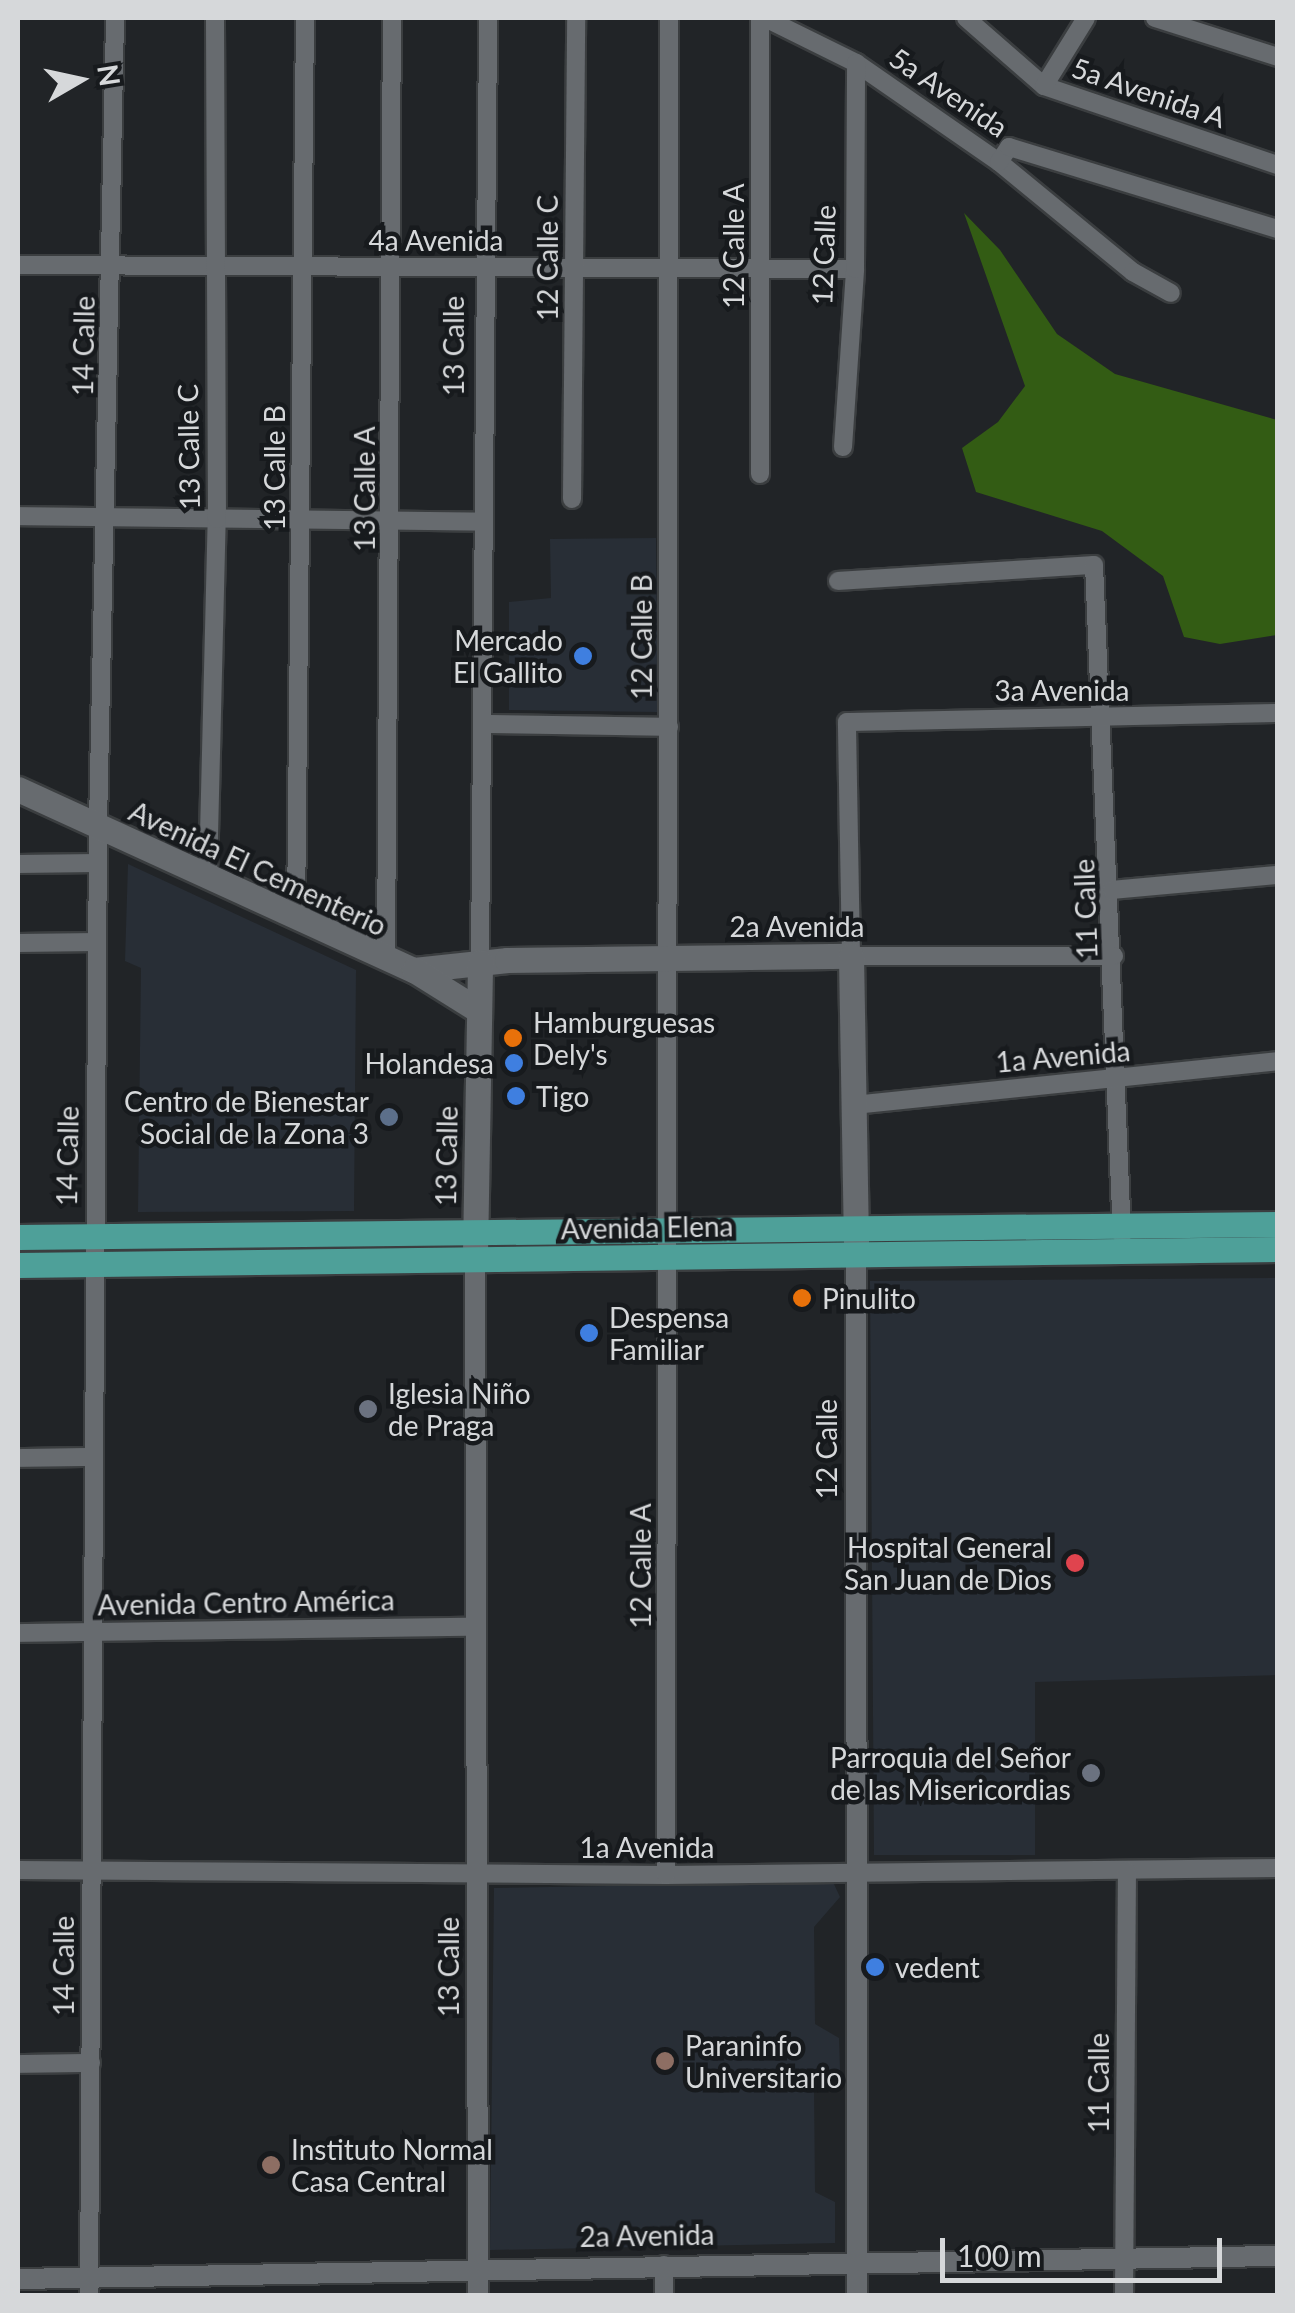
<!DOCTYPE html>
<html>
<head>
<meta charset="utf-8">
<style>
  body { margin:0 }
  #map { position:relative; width:1295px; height:2313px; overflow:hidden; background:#212427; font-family:Lato,sans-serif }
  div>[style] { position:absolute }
  .built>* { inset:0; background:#282e36 }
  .forest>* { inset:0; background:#335c14 }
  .roads { filter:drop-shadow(2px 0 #3b3e40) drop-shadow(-2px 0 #3b3e40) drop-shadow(0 2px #3b3e40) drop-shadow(0 -2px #3b3e40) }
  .minor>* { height:18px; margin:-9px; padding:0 9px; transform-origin:9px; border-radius:9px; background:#676b6f }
  .tertiary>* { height:20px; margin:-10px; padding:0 10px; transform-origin:10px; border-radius:10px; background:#676b6f }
  .secondary>* { height:25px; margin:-12.5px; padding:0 12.5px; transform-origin:12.5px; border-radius:12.5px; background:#676b6f }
  .primary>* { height:25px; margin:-12.5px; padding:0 12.5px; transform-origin:12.5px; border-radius:12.5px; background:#4ea099 }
  .dots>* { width:28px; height:28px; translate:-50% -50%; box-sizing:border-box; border:5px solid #171a1d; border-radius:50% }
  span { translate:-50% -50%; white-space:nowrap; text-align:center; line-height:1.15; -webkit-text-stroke:9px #171a1d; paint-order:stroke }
  .street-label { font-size:28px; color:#d6d8da }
  .poi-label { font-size:28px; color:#d6d8da }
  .right { translate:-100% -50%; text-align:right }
  .left { translate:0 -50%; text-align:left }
  .frame { position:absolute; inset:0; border:20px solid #d6d8da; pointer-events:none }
  .north { position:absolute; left:30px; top:30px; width:100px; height:100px; -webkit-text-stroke:8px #171a1d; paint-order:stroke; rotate:81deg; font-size:28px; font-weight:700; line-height:40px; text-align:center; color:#d6d8da }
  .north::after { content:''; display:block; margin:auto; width:35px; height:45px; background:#d6d8da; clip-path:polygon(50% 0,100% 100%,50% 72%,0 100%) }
  .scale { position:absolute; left:940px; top:2238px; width:282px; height:45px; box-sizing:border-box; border:5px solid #d6d8da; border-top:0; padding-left:12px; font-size:30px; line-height:35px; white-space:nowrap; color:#d6d8da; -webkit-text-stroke:8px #171a1d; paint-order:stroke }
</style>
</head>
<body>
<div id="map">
  <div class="built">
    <div style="clip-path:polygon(656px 538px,658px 712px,509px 710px,509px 602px,551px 598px,550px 539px)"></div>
    <div style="clip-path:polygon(128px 864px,356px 970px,354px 1211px,138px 1212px,141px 968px,125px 961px)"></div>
    <div style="clip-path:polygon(1277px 1278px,1277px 1675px,1035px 1682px,1035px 1855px,874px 1855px,870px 1281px)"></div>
    <div style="clip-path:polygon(833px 1882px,840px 1897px,814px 1927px,815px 2024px,839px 2038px,840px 2070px,814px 2086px,815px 2192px,835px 2202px,835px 2243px,490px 2250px,494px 1888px)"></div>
  </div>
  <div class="forest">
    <div style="clip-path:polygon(964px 213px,1000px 250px,1057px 334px,1115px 374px,1277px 420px,1277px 635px,1220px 644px,1184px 637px,1163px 576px,1102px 531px,976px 492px,962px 448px,998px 422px,1025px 386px)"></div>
  </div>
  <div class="roads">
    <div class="minor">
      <div style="left:765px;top:18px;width:102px;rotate:26.3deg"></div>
      <div style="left:856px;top:63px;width:174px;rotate:34.7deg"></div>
      <div style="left:999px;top:162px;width:173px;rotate:39.4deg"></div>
      <div style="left:1133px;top:272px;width:43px;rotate:28.9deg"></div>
      <div style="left:966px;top:18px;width:103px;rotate:41.1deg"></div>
      <div style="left:1044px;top:86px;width:247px;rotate:18.7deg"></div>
      <div style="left:1155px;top:18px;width:129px;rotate:17.6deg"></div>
      <div style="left:1044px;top:86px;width:80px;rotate:-58.3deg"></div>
      <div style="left:999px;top:162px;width:18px;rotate:-56deg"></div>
      <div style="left:1009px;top:147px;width:281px;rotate:17deg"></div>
      <div style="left:18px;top:265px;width:837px;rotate:0.27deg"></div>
      <div style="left:843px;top:447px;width:178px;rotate:-86.1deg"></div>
      <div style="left:855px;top:269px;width:206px;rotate:-89.7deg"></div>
      <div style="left:760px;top:474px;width:456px;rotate:-90deg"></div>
      <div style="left:572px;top:499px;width:481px;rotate:-89.5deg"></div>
      <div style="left:18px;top:516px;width:464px;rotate:0.7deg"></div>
      <div style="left:838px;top:581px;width:256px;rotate:-3.6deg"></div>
      <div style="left:1094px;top:565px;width:671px;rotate:87.61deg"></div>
      <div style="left:484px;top:724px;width:185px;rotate:0.9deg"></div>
      <div style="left:18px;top:864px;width:79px;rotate:-0.7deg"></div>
      <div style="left:208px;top:876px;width:357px;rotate:-88.6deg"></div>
      <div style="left:217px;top:519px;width:501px;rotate:-90.23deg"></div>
      <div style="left:1112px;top:890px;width:167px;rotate:-5.2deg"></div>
      <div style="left:296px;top:919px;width:901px;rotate:-89.43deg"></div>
      <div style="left:18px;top:943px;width:79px;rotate:-0.7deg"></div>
      <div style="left:1114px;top:956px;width:263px;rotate:180deg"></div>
      <div style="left:851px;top:956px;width:234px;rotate:-91deg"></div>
      <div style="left:847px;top:722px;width:431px;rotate:-1.2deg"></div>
      <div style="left:386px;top:961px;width:943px;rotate:-89.64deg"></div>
      <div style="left:480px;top:962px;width:944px;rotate:-89.51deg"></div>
      <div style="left:853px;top:1105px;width:427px;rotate:-5.9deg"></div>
      <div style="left:18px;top:1458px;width:75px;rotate:-0.8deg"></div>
      <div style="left:18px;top:1633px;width:458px;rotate:-0.8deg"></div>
      <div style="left:18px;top:1870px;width:648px;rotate:0.44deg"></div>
      <div style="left:666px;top:1875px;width:612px;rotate:-0.66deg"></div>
      <div style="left:666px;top:1875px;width:1857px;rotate:-89.91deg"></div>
      <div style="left:18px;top:2064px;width:73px;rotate:-0.8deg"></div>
      <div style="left:89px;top:2296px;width:1471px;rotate:-89.65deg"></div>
      <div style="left:98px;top:825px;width:807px;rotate:-88.79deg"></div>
      <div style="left:664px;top:2296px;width:31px;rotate:-90deg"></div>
      <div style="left:1124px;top:2296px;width:425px;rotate:-89.6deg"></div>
    </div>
    <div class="tertiary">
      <div style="left:856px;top:1255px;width:1041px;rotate:89.94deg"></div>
      <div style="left:475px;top:1259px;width:1037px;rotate:89.83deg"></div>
      <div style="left:18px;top:2279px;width:1260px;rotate:-1.05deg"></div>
    </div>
    <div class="secondary">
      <div style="left:18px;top:789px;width:435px;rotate:24.6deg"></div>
      <div style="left:414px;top:970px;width:94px;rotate:-6.1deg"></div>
      <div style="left:507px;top:960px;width:344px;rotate:-0.7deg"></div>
      <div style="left:851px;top:956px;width:291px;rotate:89deg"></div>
      <div style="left:414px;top:970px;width:75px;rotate:32deg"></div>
      <div style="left:475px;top:1252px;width:290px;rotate:-89deg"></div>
    </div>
    <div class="primary">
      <div style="left:18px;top:1237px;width:1260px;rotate:-0.59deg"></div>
      <div style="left:18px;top:1265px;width:1260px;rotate:-0.73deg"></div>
    </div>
  </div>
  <div class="dots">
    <div style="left:583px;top:656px;background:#3f7fe0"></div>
    <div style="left:513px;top:1038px;background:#e8710a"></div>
    <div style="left:514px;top:1063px;background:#3f7fe0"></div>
    <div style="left:516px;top:1096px;background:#3f7fe0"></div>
    <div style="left:389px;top:1117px;background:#5c6f8a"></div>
    <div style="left:802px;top:1298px;background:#e8710a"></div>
    <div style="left:589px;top:1333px;background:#3f7fe0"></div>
    <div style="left:368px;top:1409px;background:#6b7280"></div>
    <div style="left:1075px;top:1563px;background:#e0444e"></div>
    <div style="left:1091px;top:1773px;background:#6b7280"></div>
    <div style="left:875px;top:1967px;background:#3f7fe0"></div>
    <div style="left:665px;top:2061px;background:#8d6e63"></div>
    <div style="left:271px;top:2165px;background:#8d6e63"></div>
  </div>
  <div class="street-label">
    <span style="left:949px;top:92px;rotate:34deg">5a Avenida</span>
    <span style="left:1149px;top:92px;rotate:19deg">5a Avenida A</span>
    <span style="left:436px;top:240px">4a Avenida</span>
    <span style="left:733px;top:246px;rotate:-90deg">12 Calle A</span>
    <span style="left:823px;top:255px;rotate:-88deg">12 Calle</span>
    <span style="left:547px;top:258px;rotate:-90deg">12 Calle C</span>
    <span style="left:83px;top:346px;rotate:-89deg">14 Calle</span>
    <span style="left:453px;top:346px;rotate:-90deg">13 Calle</span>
    <span style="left:188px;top:447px;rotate:-91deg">13 Calle C</span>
    <span style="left:274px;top:468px;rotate:-90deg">13 Calle B</span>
    <span style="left:364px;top:489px;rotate:-90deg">13 Calle A</span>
    <span style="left:641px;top:637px;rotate:-90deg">12 Calle B</span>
    <span style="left:1062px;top:690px">3a Avenida</span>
    <span style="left:258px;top:868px;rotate:25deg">Avenida El Cementerio</span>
    <span style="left:1085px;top:909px;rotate:-92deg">11 Calle</span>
    <span style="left:797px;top:926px">2a Avenida</span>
    <span style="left:1063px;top:1056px;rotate:-5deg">1a Avenida</span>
    <span style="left:67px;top:1156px;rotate:-89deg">14 Calle</span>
    <span style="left:446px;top:1156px;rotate:-89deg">13 Calle</span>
    <span style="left:647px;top:1227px;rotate:-1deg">Avenida Elena</span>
    <span style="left:826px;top:1449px;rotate:-90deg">12 Calle</span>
    <span style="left:640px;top:1566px;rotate:-90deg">12 Calle A</span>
    <span style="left:246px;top:1602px;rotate:-1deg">Avenida Centro América</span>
    <span style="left:647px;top:1847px">1a Avenida</span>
    <span style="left:63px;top:1966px;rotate:-90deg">14 Calle</span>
    <span style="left:448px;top:1967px;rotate:-90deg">13 Calle</span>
    <span style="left:1098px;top:2083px;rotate:-90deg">11 Calle</span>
    <span style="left:647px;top:2235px;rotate:-1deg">2a Avenida</span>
  </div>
  <div class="poi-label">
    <span class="right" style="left:563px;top:656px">Mercado<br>El Gallito</span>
    <span class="left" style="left:533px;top:1038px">Hamburguesas<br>Dely's</span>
    <span class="right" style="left:494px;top:1063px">Holandesa</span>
    <span class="left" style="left:536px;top:1096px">Tigo</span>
    <span class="right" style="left:369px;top:1117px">Centro de Bienestar<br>Social de la Zona 3</span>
    <span class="left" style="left:822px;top:1298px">Pinulito</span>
    <span class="left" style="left:609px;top:1333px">Despensa<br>Familiar</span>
    <span class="left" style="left:388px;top:1409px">Iglesia Niño<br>de Praga</span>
    <span class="right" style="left:1052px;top:1563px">Hospital General<br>San Juan de Dios</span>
    <span class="right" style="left:1071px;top:1773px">Parroquia del Señor<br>de las Misericordias</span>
    <span class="left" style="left:895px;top:1967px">vedent</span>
    <span class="left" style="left:685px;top:2061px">Paraninfo<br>Universitario</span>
    <span class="left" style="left:291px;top:2165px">Instituto Normal<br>Casa Central</span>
  </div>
  <div class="frame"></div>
  <div class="north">N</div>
  <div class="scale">100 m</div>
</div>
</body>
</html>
